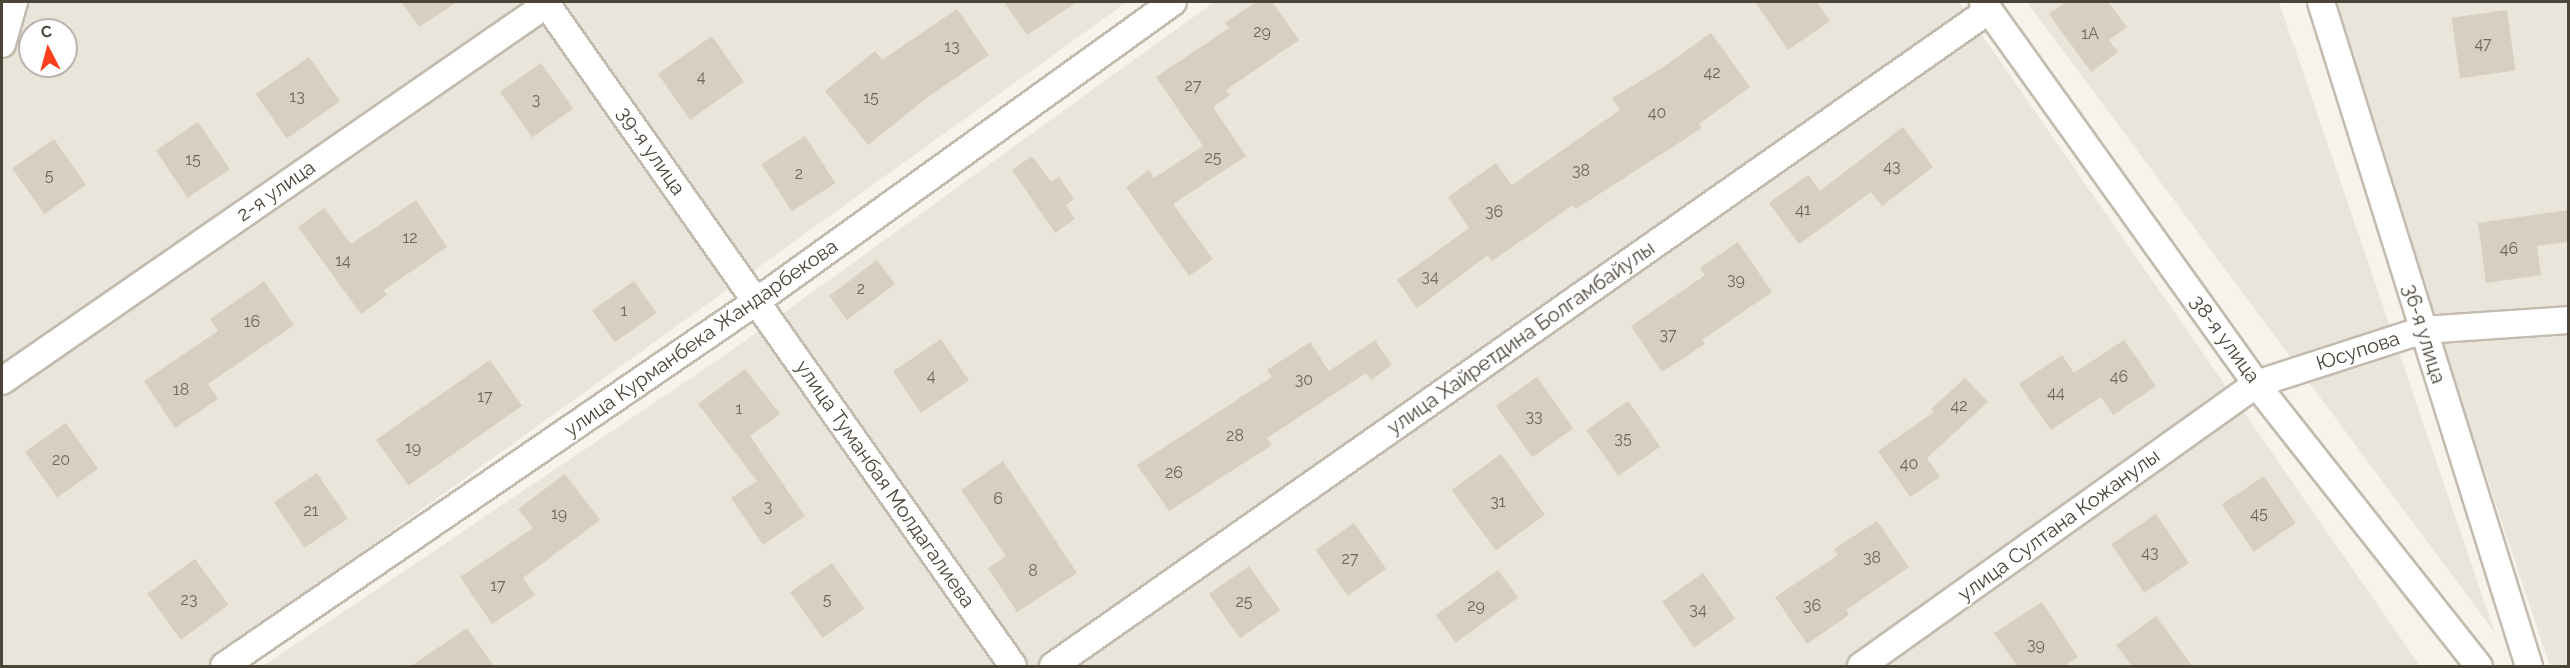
<!DOCTYPE html>
<html>
<head>
<meta charset="utf-8">
<style>
  body { margin:0 }
  #map { position:relative; width:2570px; height:668px; overflow:hidden; background:#f6f3ec; font-family:Raleway,sans-serif }
  div>[style] { position:absolute }
  .residential>* { inset:0; background:#eae5da }
  .building>* { inset:0; background:#d8cfc1; transform-origin:0 0 }
  .roads { filter:drop-shadow(2px 0 #c2bbae) drop-shadow(-2px 0 #c2bbae) drop-shadow(0 2px #c2bbae) drop-shadow(0 -2px #c2bbae) }
  .street>* { height:26px; margin:-13px; padding:0 13px; transform-origin:13px; border-radius:13px; background:#fff }
  span { translate:-50% -50%; white-space:nowrap; text-align:center; line-height:1.15; -webkit-text-stroke:4.5px #fff; paint-order:stroke }
  .number-label { font-size:16px; color:#6e675b }
  .number-label span { -webkit-text-stroke-width:0 }
  .street-label { font-size:20px; color:#4b4439 }
  .frame { position:absolute; inset:0; border:3px solid #4b4439; pointer-events:none }
  .north { position:absolute; left:18px; top:18px; width:60px; height:60px; box-sizing:border-box; background:#fff; border:2px solid #b7b4b0; border-radius:50%; rotate:354deg; font-size:16px; font-weight:700; line-height:24px; text-align:center; color:#4b4439 }
  .north::after { content:''; display:block; margin:auto; width:21px; height:27px; background:#fc3f1d; clip-path:polygon(50% 0,100% 100%,50% 72%,0 100%) }
</style>
</head>
<body>
<div id="map">
  <div class="residential">
    <div style="clip-path:polygon(evenodd,2px 2px,1127px 2px,204px 666px,2px 666px,2px 2px,30px 30px,66px 30px,66px 66px,30px 66px,30px 30px)"></div>
    <div style="clip-path:polygon(1214px 2px,1959px 2px,2420px 666px,263px 666px,731px 351px)"></div>
    <div style="clip-path:polygon(2027px 2px,2279px 2px,2495px 633px)"></div>
    <div style="clip-path:polygon(2328px 2px,2568px 2px,2568px 666px,2550px 666px)"></div>
  </div>
  <div class="building">
    <div style="clip-path:polygon(401px 2px,457px 2px,419px 27px)"></div>
    <div style="clip-path:polygon(1004px 2px,1077px 2px,1027px 35px)"></div>
    <div style="clip-path:polygon(1256px 2px,1272px 2px,1299px 40px,1226px 90px,1230px 95px,1213px 107px,1246px 156px,1173px 204px,1213px 259px,1189px 276px,1126px 187px,1149px 170px,1154px 178px,1203px 146px,1156px 77px,1229px 28px,1225px 23px)"></div>
    <div style="clip-path:polygon(1755px 2px,1817px 2px,1830px 21px,1788px 50px)"></div>
    <div style="clip-path:polygon(2066px 2px,2108px 2px,2127px 27px,2109px 40px,2118px 52px,2091px 72px,2049px 14px)"></div>
    <div style="clip-path:polygon(957px 9px,989px 55px,928px 97px,868px 145px,825px 91px,875px 51px,882px 60px)"></div>
    <div style="left:2507px;top:10px;width:61px;height:56px;rotate:82deg"></div>
    <div style="clip-path:polygon(1711px 33px,1750px 87px,1699px 124px,1702px 128px,1576px 209px,1573px 205px,1492px 261px,1488px 255px,1417px 308px,1397px 280px,1469px 228px,1448px 197px,1496px 163px,1512px 185px,1620px 110px,1612px 98px,1662px 68px)"></div>
    <div style="left:712px;top:36px;width:56px;height:66px;rotate:55deg"></div>
    <div style="left:309px;top:57px;width:54px;height:65px;rotate:55deg"></div>
    <div style="left:541px;top:63px;width:56px;height:50px;rotate:55deg"></div>
    <div style="left:198px;top:122px;width:57px;height:51px;rotate:56deg"></div>
    <div style="clip-path:polygon(1903px 127px,1933px 167px,1882px 206px,1871px 192px,1799px 244px,1769px 203px,1808px 175px,1820px 191px)"></div>
    <div style="left:805px;top:136px;width:56px;height:52px;rotate:57deg"></div>
    <div style="left:54px;top:139px;width:56px;height:51px;rotate:55deg"></div>
    <div style="clip-path:polygon(1032px 156px,1051px 182px,1059px 177px,1074px 199px,1066px 205px,1075px 219px,1055px 233px,1012px 170px)"></div>
    <div style="clip-path:polygon(416px 200px,447px 247px,384px 290px,387px 295px,361px 314px,298px 227px,324px 208px,351px 244px)"></div>
    <div style="clip-path:polygon(2568px 210px,2568px 242px,2537px 246px,2541px 275px,2486px 283px,2478px 223px)"></div>
    <div style="clip-path:polygon(1738px 242px,1772px 292px,1702px 340px,1705px 344px,1662px 372px,1631px 326px,1705px 275px,1700px 268px)"></div>
    <div style="left:877px;top:260px;width:30px;height:60px;rotate:53deg"></div>
    <div style="clip-path:polygon(264px 281px,294px 325px,208px 384px,218px 399px,175px 428px,144px 381px,218px 331px,210px 319px)"></div>
    <div style="left:634px;top:281px;width:39px;height:51px;rotate:55deg"></div>
    <div style="left:941px;top:339px;width:50px;height:58px;rotate:56deg"></div>
    <div style="clip-path:polygon(1375px 340px,1392px 365px,1371px 380px,1366px 373px,1267px 438px,1272px 445px,1169px 511px,1137px 465px,1272px 377px,1267px 370px,1310px 342px,1329px 371px)"></div>
    <div style="clip-path:polygon(2124px 340px,2156px 386px,2113px 415px,2101px 397px,2051px 430px,2019px 384px,2062px 355px,2074px 373px)"></div>
    <div style="left:490px;top:360px;width:56px;height:139px;rotate:55deg"></div>
    <div style="clip-path:polygon(745px 369px,780px 414px,750px 436px,805px 516px,763px 545px,731px 498px,757px 481px,698px 404px)"></div>
    <div style="left:1537px;top:377px;width:63px;height:50px;rotate:55deg"></div>
    <div style="clip-path:polygon(1965px 378px,1988px 402px,1927px 458px,1940px 477px,1910px 497px,1878px 451px,1934px 412px,1931px 409px)"></div>
    <div style="left:1628px;top:401px;width:56px;height:51px;rotate:55deg"></div>
    <div style="left:66px;top:423px;width:56px;height:50px;rotate:55deg"></div>
    <div style="left:1501px;top:454px;width:75px;height:61px;rotate:54deg"></div>
    <div style="clip-path:polygon(1003px 461px,1077px 573px,1017px 612px,988px 568px,1006px 556px,961px 490px)"></div>
    <div style="left:317px;top:473px;width:55px;height:52px;rotate:56deg"></div>
    <div style="clip-path:polygon(565px 474px,600px 520px,523px 578px,535px 595px,492px 624px,460px 577px,533px 528px,518px 509px)"></div>
    <div style="left:2264px;top:476px;width:57px;height:51px;rotate:56deg"></div>
    <div style="left:2156px;top:514px;width:59px;height:54px;rotate:56deg"></div>
    <div style="clip-path:polygon(1877px 521px,1909px 567px,1846px 610px,1849px 615px,1807px 644px,1775px 597px,1838px 555px,1834px 549px)"></div>
    <div style="left:1354px;top:523px;width:56px;height:47px;rotate:55deg"></div>
    <div style="left:195px;top:559px;width:57px;height:59px;rotate:54deg"></div>
    <div style="left:832px;top:563px;width:56px;height:51px;rotate:55deg"></div>
    <div style="left:1249px;top:566px;width:54px;height:49px;rotate:55deg"></div>
    <div style="left:1498px;top:570px;width:34px;height:77px;rotate:54deg"></div>
    <div style="left:1703px;top:573px;width:56px;height:50px;rotate:55deg"></div>
    <div style="clip-path:polygon(2042px 602px,2078px 657px,2064px 666px,2017px 666px,1994px 633px)"></div>
    <div style="clip-path:polygon(2156px 616px,2192px 666px,2132px 666px,2116px 645px)"></div>
    <div style="clip-path:polygon(467px 628px,494px 666px,411px 666px)"></div>
  </div>
  <div class="roads">
    <div class="street">
      <div style="left:545px;top:2px;width:812px;rotate:54.82deg"></div>
      <div style="left:1983px;top:2px;width:470px;rotate:54.4deg"></div>
      <div style="left:2256px;top:384px;width:360px;rotate:51.7deg"></div>
      <div style="left:2321px;top:2px;width:696px;rotate:72.61deg"></div>
      <div style="left:2px;top:44px;width:44px;rotate:-74.1deg"></div>
      <div style="left:2px;top:381px;width:666px;rotate:-34.67deg"></div>
      <div style="left:224px;top:666px;width:646px;rotate:-34.4deg"></div>
      <div style="left:757px;top:301px;width:512px;rotate:-35.71deg"></div>
      <div style="left:1053px;top:666px;width:1143px;rotate:-35.02deg"></div>
      <div style="left:1861px;top:666px;width:485px;rotate:-35.5deg"></div>
      <div style="left:2256px;top:384px;width:176px;rotate:-17.9deg"></div>
      <div style="left:2423px;top:330px;width:145px;rotate:-3.9deg"></div>
    </div>
  </div>
  <div class="number-label">
    <span style="left:1262px;top:32px">29</span>
    <span style="left:2090px;top:34px">1А</span>
    <span style="left:2483px;top:44px">47</span>
    <span style="left:952px;top:47px">13</span>
    <span style="left:1712px;top:73px">42</span>
    <span style="left:701px;top:77px">4</span>
    <span style="left:1193px;top:86px">27</span>
    <span style="left:297px;top:97px">13</span>
    <span style="left:871px;top:98px">15</span>
    <span style="left:536px;top:100px">3</span>
    <span style="left:1657px;top:113px">40</span>
    <span style="left:1213px;top:158px">25</span>
    <span style="left:193px;top:160px">15</span>
    <span style="left:1892px;top:167px">43</span>
    <span style="left:1581px;top:171px">38</span>
    <span style="left:799px;top:174px">2</span>
    <span style="left:49px;top:176px">5</span>
    <span style="left:1803px;top:210px">41</span>
    <span style="left:1494px;top:212px">36</span>
    <span style="left:410px;top:238px">12</span>
    <span style="left:2509px;top:249px">46</span>
    <span style="left:343px;top:261px">14</span>
    <span style="left:1430px;top:277px">34</span>
    <span style="left:1736px;top:280px">39</span>
    <span style="left:861px;top:289px">2</span>
    <span style="left:624px;top:311px">1</span>
    <span style="left:252px;top:322px">16</span>
    <span style="left:1668px;top:335px">37</span>
    <span style="left:931px;top:376px">4</span>
    <span style="left:2119px;top:377px">46</span>
    <span style="left:1304px;top:380px">30</span>
    <span style="left:181px;top:390px">18</span>
    <span style="left:2056px;top:393px">44</span>
    <span style="left:485px;top:397px">17</span>
    <span style="left:1959px;top:406px">42</span>
    <span style="left:739px;top:409px">1</span>
    <span style="left:1534px;top:417px">33</span>
    <span style="left:1235px;top:436px">28</span>
    <span style="left:1623px;top:439px">35</span>
    <span style="left:413px;top:448px">19</span>
    <span style="left:61px;top:460px">20</span>
    <span style="left:1909px;top:464px">40</span>
    <span style="left:1174px;top:473px">26</span>
    <span style="left:998px;top:499px">6</span>
    <span style="left:1498px;top:502px">31</span>
    <span style="left:768px;top:507px">3</span>
    <span style="left:311px;top:511px">21</span>
    <span style="left:559px;top:514px">19</span>
    <span style="left:2259px;top:514px">45</span>
    <span style="left:2150px;top:553px">43</span>
    <span style="left:1872px;top:558px">38</span>
    <span style="left:1350px;top:559px">27</span>
    <span style="left:1033px;top:571px">8</span>
    <span style="left:498px;top:586px">17</span>
    <span style="left:189px;top:600px">23</span>
    <span style="left:827px;top:600px">5</span>
    <span style="left:1244px;top:602px">25</span>
    <span style="left:1476px;top:606px">29</span>
    <span style="left:1812px;top:606px">36</span>
    <span style="left:1698px;top:610px">34</span>
    <span style="left:2036px;top:645px">39</span>
  </div>
  <div class="street-label">
    <span style="left:651px;top:151px;rotate:55deg">39-я улица</span>
    <span style="left:276px;top:191px;rotate:-35deg">2-я улица</span>
    <span style="left:2424px;top:334px;rotate:73deg">36-я улица</span>
    <span style="left:701px;top:338px;rotate:-35deg">улица Курманбека Жандарбекова</span>
    <span style="left:1521px;top:338px;rotate:-35deg">улица Хайретдина Болгамбайулы</span>
    <span style="left:2225px;top:339px;rotate:54deg">38-я улица</span>
    <span style="left:2358px;top:351px;rotate:-18deg">Юсупова</span>
    <span style="left:885px;top:484px;rotate:55deg">улица Туманбая Молдагалиева</span>
    <span style="left:2059px;top:525px;rotate:-36deg">улица Султана Кожанулы</span>
  </div>
  <div class="frame"></div>
  <div class="north">С</div>
</div>
</body>
</html>
